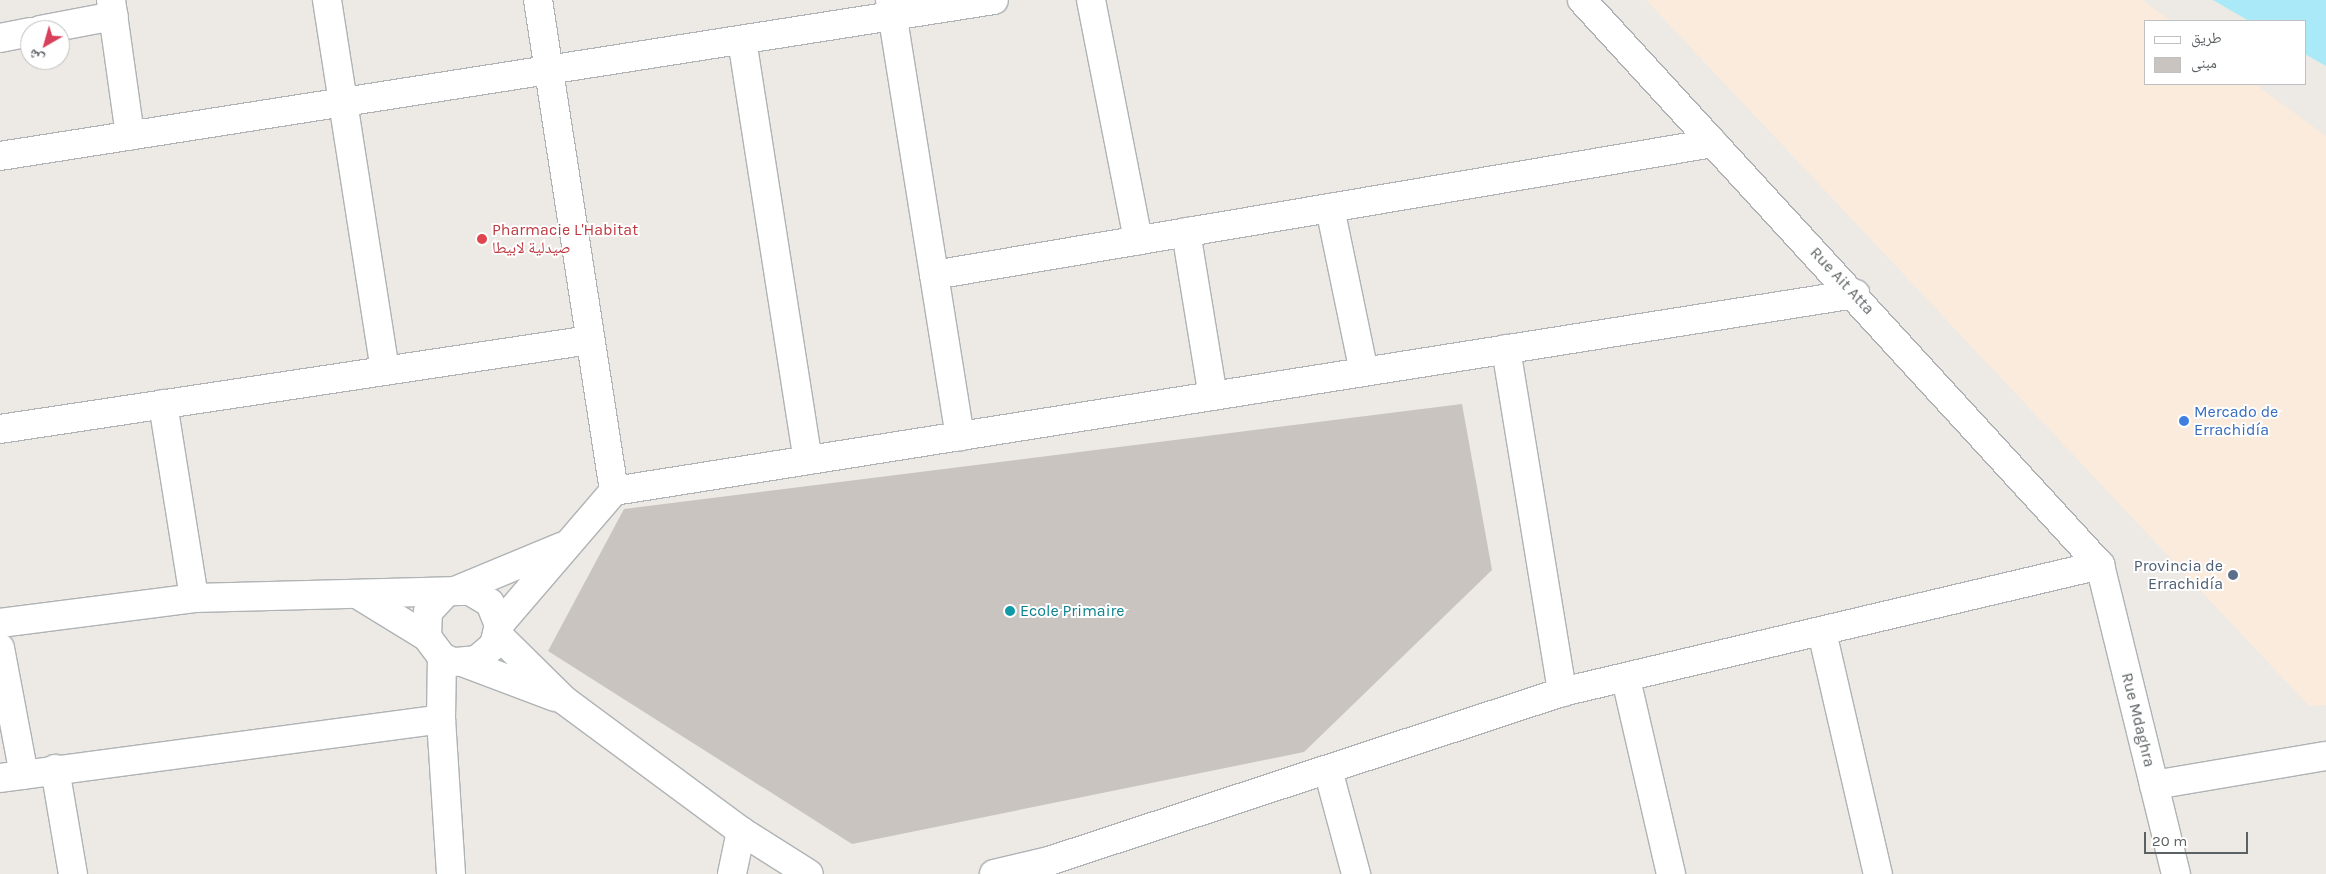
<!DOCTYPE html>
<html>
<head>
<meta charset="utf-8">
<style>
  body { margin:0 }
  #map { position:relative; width:2326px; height:874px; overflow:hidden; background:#ede9e4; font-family:Karla,"Noto Naskh Arabic",sans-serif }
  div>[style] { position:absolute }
  .commercial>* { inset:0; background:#faebdc }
  .water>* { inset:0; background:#aae9f7 }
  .building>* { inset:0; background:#c9c4c0 }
  .roads { filter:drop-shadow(1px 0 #afb3b5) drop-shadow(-1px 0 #afb3b5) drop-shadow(0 1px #afb3b5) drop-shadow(0 -1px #afb3b5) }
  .minor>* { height:28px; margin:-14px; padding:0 14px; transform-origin:14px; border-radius:14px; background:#fff }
  .dots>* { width:14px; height:14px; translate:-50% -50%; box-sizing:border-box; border:2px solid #fff; border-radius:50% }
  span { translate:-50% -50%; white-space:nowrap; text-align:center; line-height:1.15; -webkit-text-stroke:4px #fff; paint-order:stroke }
  .health-label { font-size:16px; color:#be3a42 }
  .left { translate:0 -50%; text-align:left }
  .street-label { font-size:16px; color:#5c6163 }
  .shop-label { font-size:16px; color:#366cbe }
  .service-label { font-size:16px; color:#4e5e75 }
  .right { translate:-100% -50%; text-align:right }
  .culture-label { font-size:16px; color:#0d838f }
  .legend { position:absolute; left:2144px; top:20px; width:162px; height:65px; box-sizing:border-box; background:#fff; border:1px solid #bec0c1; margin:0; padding:6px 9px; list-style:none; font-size:15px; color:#5c6163 }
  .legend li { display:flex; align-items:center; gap:10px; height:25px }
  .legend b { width:25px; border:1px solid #bec0c1 }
  .north { position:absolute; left:20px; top:20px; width:50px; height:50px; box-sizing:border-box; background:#fff; border:1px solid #bec0c1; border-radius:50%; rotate:218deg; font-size:14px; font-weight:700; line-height:20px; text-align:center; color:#5c6163 }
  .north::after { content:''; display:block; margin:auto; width:18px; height:22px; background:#d83f5a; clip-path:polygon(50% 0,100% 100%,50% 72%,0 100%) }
  .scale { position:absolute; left:2144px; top:832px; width:104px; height:22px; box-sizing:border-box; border:2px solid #5c6163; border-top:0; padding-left:6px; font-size:15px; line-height:18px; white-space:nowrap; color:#5c6163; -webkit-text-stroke:4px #fff; paint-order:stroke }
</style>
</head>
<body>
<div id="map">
  <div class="commercial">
    <div style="clip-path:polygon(1646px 0,2143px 0,2171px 21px,2145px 21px,2145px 84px,2255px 84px,2326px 136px,2326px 705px,2309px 706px)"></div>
  </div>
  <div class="water">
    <div style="clip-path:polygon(2213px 0,2326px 0,2326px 66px,2305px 54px,2305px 21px,2249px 21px)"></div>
  </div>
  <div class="building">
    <div style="clip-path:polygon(1462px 404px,1492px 570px,1304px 752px,852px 844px,548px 651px,624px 509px)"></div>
  </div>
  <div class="roads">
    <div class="minor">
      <div style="left:111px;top:0;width:137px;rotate:82deg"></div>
      <div style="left:327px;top:0;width:375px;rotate:81.1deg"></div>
      <div style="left:538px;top:0;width:497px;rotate:81.2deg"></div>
      <div style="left:890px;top:0;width:442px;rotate:80.9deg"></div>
      <div style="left:1091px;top:0;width:245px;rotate:78.9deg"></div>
      <div style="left:1582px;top:0;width:767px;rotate:47.48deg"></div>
      <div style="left:2100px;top:565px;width:318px;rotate:76.2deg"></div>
      <div style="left:40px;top:30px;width:75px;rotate:-10.7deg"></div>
      <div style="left:0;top:38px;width:31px;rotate:-11deg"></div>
      <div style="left:742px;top:40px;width:425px;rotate:81.1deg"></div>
      <div style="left:0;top:156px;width:1006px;rotate:-8.92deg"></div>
      <div style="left:1330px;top:208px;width:167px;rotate:78.3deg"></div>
      <div style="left:1186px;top:232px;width:166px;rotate:80.7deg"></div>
      <div style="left:934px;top:275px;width:790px;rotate:-9.62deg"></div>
      <div style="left:1506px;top:349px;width:348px;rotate:80.7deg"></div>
      <div style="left:163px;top:404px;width:196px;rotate:80.9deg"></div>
      <div style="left:0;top:429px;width:597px;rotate:-8.58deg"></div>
      <div style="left:457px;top:590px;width:113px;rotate:-22.5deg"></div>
      <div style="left:360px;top:596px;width:79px;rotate:31.5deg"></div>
      <div style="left:0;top:623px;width:196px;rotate:-7.3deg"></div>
      <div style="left:194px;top:598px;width:276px;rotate:-1.5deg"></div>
      <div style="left:470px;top:591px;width:23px;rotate:31deg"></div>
      <div style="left:490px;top:603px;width:24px;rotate:68deg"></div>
      <div style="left:499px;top:625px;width:21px;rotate:104deg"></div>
      <div style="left:494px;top:645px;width:23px;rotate:139deg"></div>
      <div style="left:477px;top:660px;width:24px;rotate:175deg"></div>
      <div style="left:453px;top:662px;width:12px;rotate:-156deg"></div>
      <div style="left:442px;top:657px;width:25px;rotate:-127deg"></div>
      <div style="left:427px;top:637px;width:25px;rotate:-88deg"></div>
      <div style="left:428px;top:612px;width:25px;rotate:-47deg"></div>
      <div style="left:499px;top:625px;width:177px;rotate:-49.4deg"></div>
      <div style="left:614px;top:491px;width:1257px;rotate:-9.02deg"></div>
      <div style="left:1822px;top:632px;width:248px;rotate:77deg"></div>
      <div style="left:498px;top:635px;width:93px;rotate:44.6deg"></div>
      <div style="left:564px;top:700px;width:220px;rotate:36.5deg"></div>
      <div style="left:741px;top:831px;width:80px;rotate:32.3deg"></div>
      <div style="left:0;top:648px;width:129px;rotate:79.3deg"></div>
      <div style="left:465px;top:663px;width:96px;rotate:20.7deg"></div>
      <div style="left:1626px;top:679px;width:200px;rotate:77deg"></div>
      <div style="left:441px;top:719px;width:155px;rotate:86.3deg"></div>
      <div style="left:55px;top:769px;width:107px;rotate:80.3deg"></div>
      <div style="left:1328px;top:770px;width:108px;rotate:74.9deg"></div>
      <div style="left:0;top:778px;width:445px;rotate:-7.6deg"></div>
      <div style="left:441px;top:719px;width:62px;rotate:-89.1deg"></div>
      <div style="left:2154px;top:785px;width:174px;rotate:-9.6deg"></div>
      <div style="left:732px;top:874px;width:44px;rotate:-78.2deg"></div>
      <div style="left:994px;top:874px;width:57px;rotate:-13.3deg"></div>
      <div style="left:1049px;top:861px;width:540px;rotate:-18.23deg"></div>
      <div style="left:1562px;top:692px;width:553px;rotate:-13.28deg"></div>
    </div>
  </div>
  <div class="dots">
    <div style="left:482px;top:239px;background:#e0444e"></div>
    <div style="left:2184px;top:421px;background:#3f7fe0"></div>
    <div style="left:2233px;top:575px;background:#5c6f8a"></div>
    <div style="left:1010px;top:611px;background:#0f9aa8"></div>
  </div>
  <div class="health-label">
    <span class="left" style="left:492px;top:239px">Pharmacie L'Habitat<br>صيدلية لابيطا</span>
  </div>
  <div class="street-label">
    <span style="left:1842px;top:281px;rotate:47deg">Rue Ait Atta</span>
    <span style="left:2138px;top:720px;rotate:76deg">Rue Mdaghra</span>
  </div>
  <div class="shop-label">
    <span class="left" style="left:2194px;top:421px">Mercado de<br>Errachidía</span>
  </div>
  <div class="service-label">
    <span class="right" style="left:2223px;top:575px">Provincia de<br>Errachidía</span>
  </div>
  <div class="culture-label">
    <span class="left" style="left:1020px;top:611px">Ecole Primaire</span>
  </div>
  <ul class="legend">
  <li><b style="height:6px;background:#fff"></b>طريق</li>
  <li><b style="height:14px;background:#c9c4c0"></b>مبنى</li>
  </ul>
  <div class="north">ش</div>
  <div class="scale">20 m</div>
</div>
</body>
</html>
